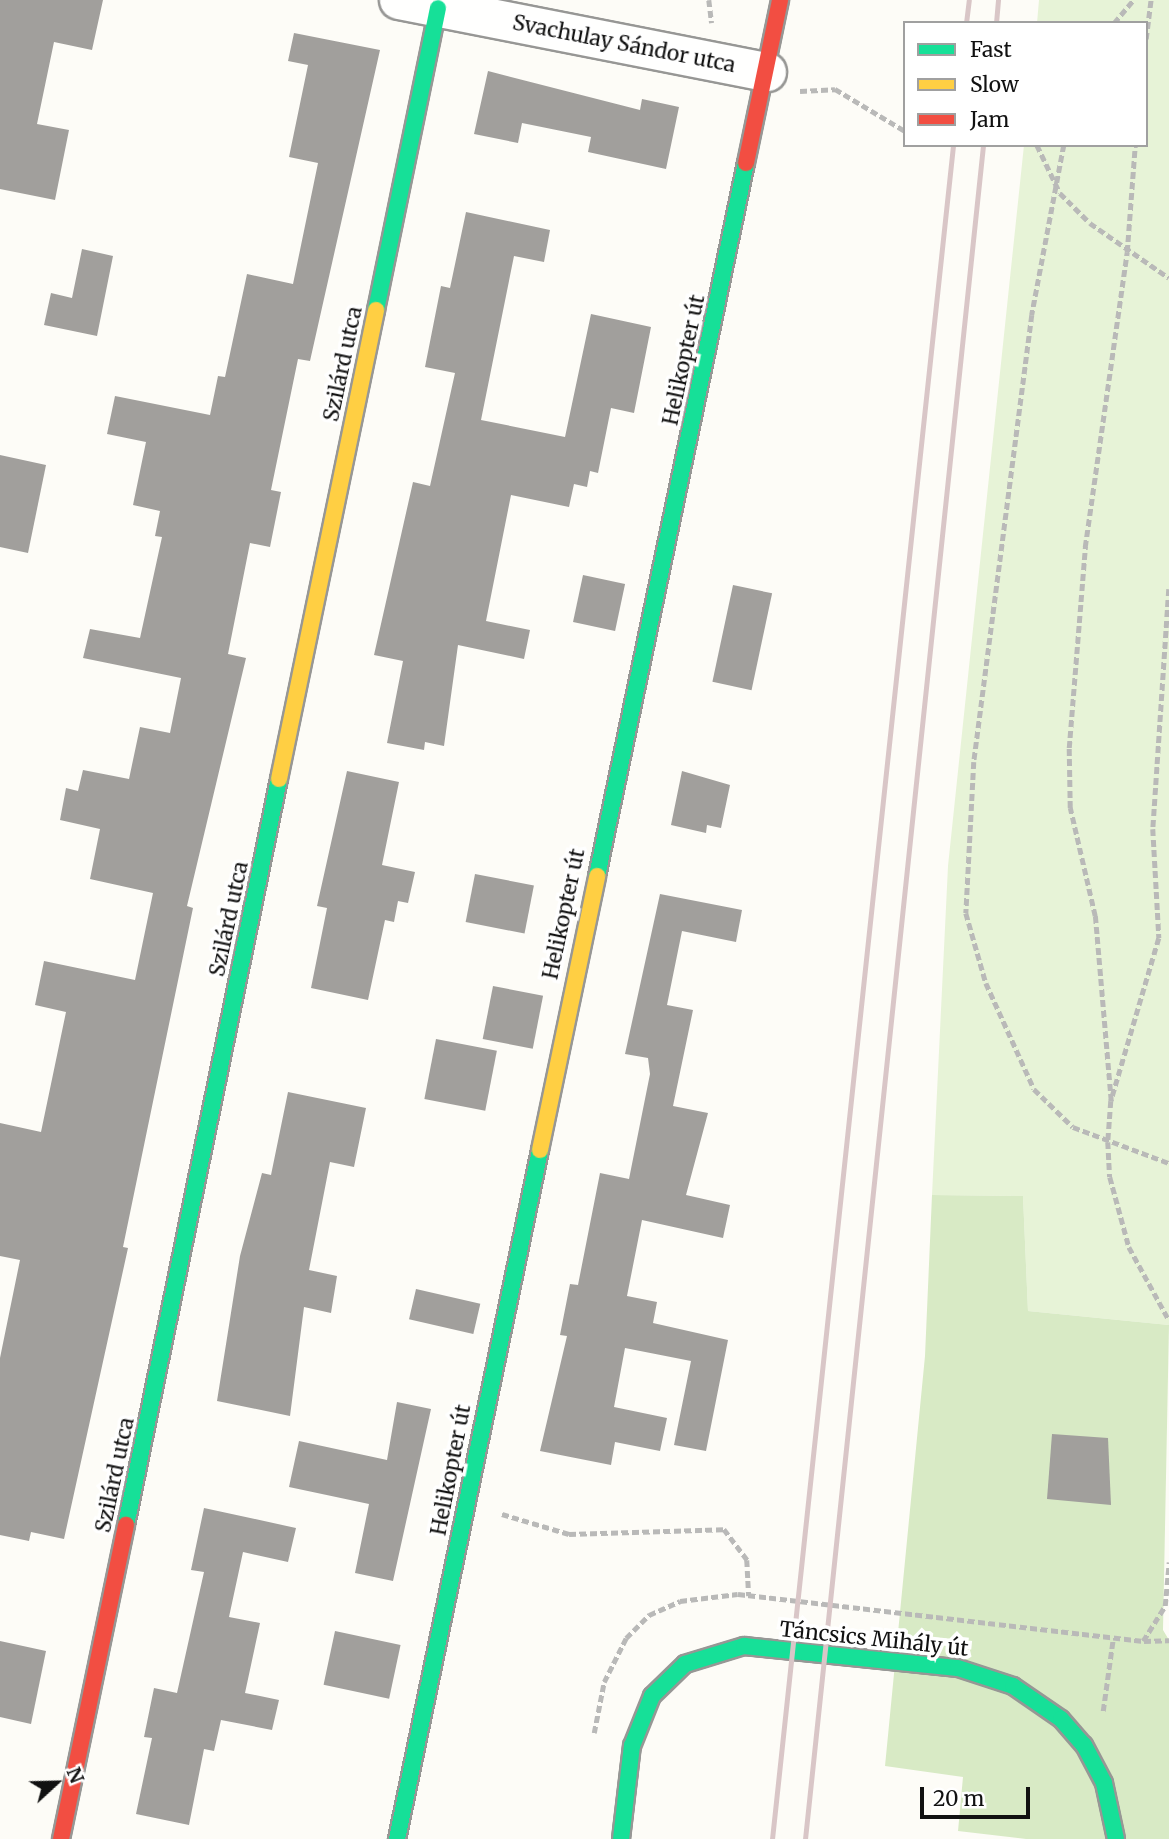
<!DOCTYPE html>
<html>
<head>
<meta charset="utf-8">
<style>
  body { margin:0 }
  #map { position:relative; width:1169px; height:1839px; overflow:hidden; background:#fdfcf7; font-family:Merriweather,serif }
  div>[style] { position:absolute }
  .green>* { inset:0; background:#e7f3d7 }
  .forest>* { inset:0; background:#d8eac5 }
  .building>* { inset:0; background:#a19f9c; transform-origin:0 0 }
  .path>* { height:4.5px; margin-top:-2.25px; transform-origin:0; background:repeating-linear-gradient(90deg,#b9b9b8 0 7px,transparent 0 10.5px) }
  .roads { filter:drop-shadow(2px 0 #979795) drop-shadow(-2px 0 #979795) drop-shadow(0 2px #979795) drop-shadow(0 -2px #979795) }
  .street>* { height:38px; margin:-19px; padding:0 19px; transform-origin:19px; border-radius:19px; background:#fffffe }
  .fast>* { height:16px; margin:-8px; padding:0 8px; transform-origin:8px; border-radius:8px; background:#16e098 }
  .slow>* { height:16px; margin:-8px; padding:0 8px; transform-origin:8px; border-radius:8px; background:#ffcf43 }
  .jam>* { height:16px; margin:-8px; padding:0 8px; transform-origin:8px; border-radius:8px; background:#f24e42 }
  .rail>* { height:5px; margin:-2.5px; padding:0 2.5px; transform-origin:2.5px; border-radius:2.5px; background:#d9c6c7 }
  span { translate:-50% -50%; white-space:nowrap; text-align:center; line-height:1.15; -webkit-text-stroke:7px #fff; paint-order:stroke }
  .street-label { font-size:21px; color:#111 }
  .legend { position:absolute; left:903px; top:21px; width:245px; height:126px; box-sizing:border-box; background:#fff; border:2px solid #a0a0a0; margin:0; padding:9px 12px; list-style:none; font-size:21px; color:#111 }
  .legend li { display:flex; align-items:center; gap:14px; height:35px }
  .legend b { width:35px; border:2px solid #a0a0a0 }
  .north { position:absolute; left:21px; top:1748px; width:70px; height:70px; -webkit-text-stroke:5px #fff; paint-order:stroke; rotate:68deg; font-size:19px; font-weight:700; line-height:28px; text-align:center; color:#111 }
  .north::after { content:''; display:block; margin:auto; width:24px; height:32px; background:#111; clip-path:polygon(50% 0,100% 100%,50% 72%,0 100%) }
  .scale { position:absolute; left:920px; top:1787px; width:110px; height:32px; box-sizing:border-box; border:4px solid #111; border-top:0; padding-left:9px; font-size:21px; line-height:24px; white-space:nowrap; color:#111; -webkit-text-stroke:5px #fff; paint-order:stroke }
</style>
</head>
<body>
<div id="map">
  <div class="green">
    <div style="clip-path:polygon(1039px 0,1169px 0,1169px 1325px,1028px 1311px,1023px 1196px,932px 1195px,948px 866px,1024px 145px,1146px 145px,1146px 23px,1037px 23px)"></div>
  </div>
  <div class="forest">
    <div style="clip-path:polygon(932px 1195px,1023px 1196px,1028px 1311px,1169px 1325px,1163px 1630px,1169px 1640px,1169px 1839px,1026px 1839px,958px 1831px,963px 1777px,885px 1766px,925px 1356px)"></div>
  </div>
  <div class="building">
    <div style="clip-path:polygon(0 0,103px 0,92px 50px,54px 42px,37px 124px,69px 130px,55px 200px,0 189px)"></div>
    <div style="clip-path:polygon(294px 33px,380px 50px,310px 361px,298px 359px,271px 490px,281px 492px,270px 547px,250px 543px,228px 654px,246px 658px,187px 906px,193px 908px,123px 1247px,128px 1248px,64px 1539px,31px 1532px,29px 1541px,0 1535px,0 1358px,20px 1260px,0 1256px,0 1123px,41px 1132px,66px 1012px,35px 1005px,44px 961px,135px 980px,153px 893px,90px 879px,100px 829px,60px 820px,66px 788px,78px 791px,83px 770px,129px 779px,140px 727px,170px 733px,181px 678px,83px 658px,90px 629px,140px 638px,162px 537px,155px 536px,160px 511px,133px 505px,146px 442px,107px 434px,115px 396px,210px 415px,218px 376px,225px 377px,247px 274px,293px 284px,318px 163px,289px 157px,308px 65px,288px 61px)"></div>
    <div style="clip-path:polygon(488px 71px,640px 110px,642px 99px,679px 107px,666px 169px,588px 152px,591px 137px,522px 123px,518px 143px,474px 134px)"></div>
    <div style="clip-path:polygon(466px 212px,550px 230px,544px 262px,514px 256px,481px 420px,565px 437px,591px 314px,651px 327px,634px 413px,611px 408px,598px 473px,590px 471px,587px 487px,574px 484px,569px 507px,511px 495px,486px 621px,530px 630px,524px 659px,458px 645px,444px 746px,425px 742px,424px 750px,387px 743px,403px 661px,374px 655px,413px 482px,430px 486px,455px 373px,425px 367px,441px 286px,450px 288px)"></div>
    <div style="clip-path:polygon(82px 249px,113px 256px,97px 336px,44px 325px,51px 293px,72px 298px)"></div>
    <div style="clip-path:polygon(0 455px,46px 465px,28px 553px,0 547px)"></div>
    <div style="left:583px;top:575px;width:43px;height:48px;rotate:12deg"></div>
    <div style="left:733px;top:585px;width:40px;height:99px;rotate:12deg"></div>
    <div style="clip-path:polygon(347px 771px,399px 782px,382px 865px,415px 872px,408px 903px,398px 901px,394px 922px,385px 920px,368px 1000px,311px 988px,327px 908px,317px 906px)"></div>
    <div style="clip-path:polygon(682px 771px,730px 785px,721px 828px,707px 825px,706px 833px,671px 825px)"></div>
    <div style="left:475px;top:874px;width:60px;height:49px;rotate:11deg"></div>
    <div style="clip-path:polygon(660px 894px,742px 910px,736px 942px,682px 931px,667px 1005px,693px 1010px,673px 1106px,708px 1113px,686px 1195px,730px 1205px,723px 1238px,642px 1220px,627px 1296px,657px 1302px,653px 1323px,728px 1340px,706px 1451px,674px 1445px,691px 1361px,625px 1348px,614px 1407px,667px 1418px,660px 1451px,615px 1442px,611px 1465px,540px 1451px,567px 1336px,560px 1335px,570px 1284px,578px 1285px,600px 1173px,629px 1179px,650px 1074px,648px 1058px,625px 1054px)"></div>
    <div style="left:493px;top:986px;width:51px;height:54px;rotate:11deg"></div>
    <div style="left:436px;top:1039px;width:62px;height:61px;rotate:11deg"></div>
    <div style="clip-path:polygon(288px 1092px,366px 1108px,354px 1167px,330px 1162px,309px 1270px,337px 1276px,331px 1313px,304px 1307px,290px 1416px,217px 1401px,240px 1256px,262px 1173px,271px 1175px)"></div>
    <div style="left:416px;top:1289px;width:66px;height:31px;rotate:13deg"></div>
    <div style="clip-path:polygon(397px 1402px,431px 1409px,393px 1581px,355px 1573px,369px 1504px,289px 1487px,299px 1441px,387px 1460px)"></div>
    <div style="clip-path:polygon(1052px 1434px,1108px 1438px,1111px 1505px,1047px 1499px)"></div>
    <div style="clip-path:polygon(204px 1508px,296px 1528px,288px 1562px,243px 1552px,229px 1617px,260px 1623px,245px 1693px,279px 1700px,272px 1730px,221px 1720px,214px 1751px,204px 1749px,189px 1825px,136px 1814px,152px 1738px,144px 1737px,154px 1688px,177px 1693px,204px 1572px,191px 1570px)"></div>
    <div style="left:335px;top:1631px;width:67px;height:55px;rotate:12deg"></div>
    <div style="clip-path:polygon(0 1641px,46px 1651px,31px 1724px,0 1717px)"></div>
  </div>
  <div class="path">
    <div style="left:709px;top:0;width:23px;rotate:83deg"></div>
    <div style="left:1114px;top:23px;width:30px;rotate:-50deg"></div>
    <div style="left:1146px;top:39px;width:39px;rotate:-83deg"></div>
    <div style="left:800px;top:91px;width:35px;rotate:-3deg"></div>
    <div style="left:835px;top:89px;width:82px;rotate:31deg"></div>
    <div style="left:1037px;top:145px;width:53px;rotate:64.4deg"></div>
    <div style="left:1060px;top:193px;width:42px;rotate:45deg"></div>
    <div style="left:1090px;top:223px;width:96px;rotate:34.8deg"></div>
    <div style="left:1064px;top:145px;width:173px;rotate:100.7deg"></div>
    <div style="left:1032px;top:315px;width:451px;rotate:97.4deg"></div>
    <div style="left:974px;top:762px;width:151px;rotate:93deg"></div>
    <div style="left:966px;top:913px;width:73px;rotate:74.1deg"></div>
    <div style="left:986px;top:983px;width:116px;rotate:65.6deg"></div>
    <div style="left:1034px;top:1089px;width:54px;rotate:44.3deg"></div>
    <div style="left:1073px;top:1127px;width:103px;rotate:20.6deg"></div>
    <div style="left:1169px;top:589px;width:241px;rotate:93.8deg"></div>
    <div style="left:1153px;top:829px;width:109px;rotate:86.8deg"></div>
    <div style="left:1159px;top:938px;width:170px;rotate:106.4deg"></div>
    <div style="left:1111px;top:1101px;width:41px;rotate:94.2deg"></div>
    <div style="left:1108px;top:1142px;width:35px;rotate:87deg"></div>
    <div style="left:1110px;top:1177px;width:73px;rotate:74.8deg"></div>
    <div style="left:1129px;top:1247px;width:83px;rotate:61.3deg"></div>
    <div style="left:1111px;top:1101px;width:186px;rotate:-94.9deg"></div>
    <div style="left:1095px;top:916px;width:111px;rotate:-103deg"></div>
    <div style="left:1070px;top:808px;width:60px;rotate:-91deg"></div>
    <div style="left:1069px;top:748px;width:202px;rotate:-85.4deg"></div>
    <div style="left:1085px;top:547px;width:298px;rotate:-81.9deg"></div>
    <div style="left:1127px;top:252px;width:107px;rotate:-85.7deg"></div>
    <div style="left:502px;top:1514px;width:70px;rotate:16.6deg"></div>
    <div style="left:569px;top:1534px;width:155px;rotate:-1.8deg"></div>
    <div style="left:724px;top:1529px;width:39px;rotate:53deg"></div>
    <div style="left:747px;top:1560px;width:36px;rotate:87deg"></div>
    <div style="left:1144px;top:1641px;width:25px;rotate:-2deg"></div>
    <div style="left:1103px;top:1711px;width:73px;rotate:-82.1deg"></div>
    <div style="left:594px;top:1733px;width:52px;rotate:-78.9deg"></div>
    <div style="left:604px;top:1682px;width:49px;rotate:-63.4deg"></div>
    <div style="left:626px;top:1638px;width:33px;rotate:-45deg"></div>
    <div style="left:649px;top:1615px;width:34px;rotate:-24deg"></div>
    <div style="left:680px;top:1601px;width:58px;rotate:-6.9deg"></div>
    <div style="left:738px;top:1594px;width:408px;rotate:6.6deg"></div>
    <div style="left:1143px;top:1641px;width:41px;rotate:-57.8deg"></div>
    <div style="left:1165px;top:1606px;width:44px;rotate:-84.8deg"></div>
  </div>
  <div class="roads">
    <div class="street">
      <div style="left:399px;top:0;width:375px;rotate:11.1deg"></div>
    </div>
    <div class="fast">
      <div style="left:376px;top:310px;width:308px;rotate:-78.4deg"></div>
      <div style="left:597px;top:876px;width:728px;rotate:-78.2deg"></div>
      <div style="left:126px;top:1525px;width:762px;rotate:-78.41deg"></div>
      <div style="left:397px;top:1839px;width:704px;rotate:-78.27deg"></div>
      <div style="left:621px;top:1839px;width:94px;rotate:-83.3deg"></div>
      <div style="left:632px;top:1746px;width:54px;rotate:-68.2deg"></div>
      <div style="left:652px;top:1696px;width:46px;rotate:-44.1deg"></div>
      <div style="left:685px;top:1664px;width:62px;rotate:-17deg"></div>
      <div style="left:744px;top:1646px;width:215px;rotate:5.9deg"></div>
      <div style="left:958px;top:1668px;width:58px;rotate:18.1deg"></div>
      <div style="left:1013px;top:1686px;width:58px;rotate:34.5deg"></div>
      <div style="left:1061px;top:1719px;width:35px;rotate:49deg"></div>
      <div style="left:1084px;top:1745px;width:43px;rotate:62.2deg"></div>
      <div style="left:1104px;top:1783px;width:57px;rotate:77.9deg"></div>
    </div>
    <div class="slow">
      <div style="left:279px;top:779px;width:479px;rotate:-78.3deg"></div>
      <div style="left:540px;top:1150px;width:280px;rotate:-78.2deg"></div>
    </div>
    <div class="jam">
      <div style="left:746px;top:163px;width:167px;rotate:-78.2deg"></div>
      <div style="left:61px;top:1839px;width:321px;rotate:-78.3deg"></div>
    </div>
  </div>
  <div class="rail">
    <div style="left:966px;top:23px;width:23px;rotate:-83deg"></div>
    <div style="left:996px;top:23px;width:23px;rotate:-85deg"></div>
    <div style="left:772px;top:1839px;width:1704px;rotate:-83.9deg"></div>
    <div style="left:805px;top:1839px;width:1703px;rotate:-84deg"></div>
  </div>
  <div class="street-label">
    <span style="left:624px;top:44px;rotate:11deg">Svachulay Sándor utca</span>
    <span style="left:684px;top:360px;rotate:-78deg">Helikopter út</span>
    <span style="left:343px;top:364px;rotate:-78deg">Szilárd utca</span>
    <span style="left:564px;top:914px;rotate:-78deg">Helikopter út</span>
    <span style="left:229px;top:919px;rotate:-78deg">Szilárd utca</span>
    <span style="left:451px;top:1470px;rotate:-79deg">Helikopter út</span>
    <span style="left:115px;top:1475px;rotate:-78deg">Szilárd utca</span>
    <span style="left:874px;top:1639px;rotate:6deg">Táncsics Mihály út</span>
  </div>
  <ul class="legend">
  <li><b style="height:9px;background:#16e098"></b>Fast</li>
  <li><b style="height:9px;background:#ffcf43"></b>Slow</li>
  <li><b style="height:9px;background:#f24e42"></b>Jam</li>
  </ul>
  <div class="north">N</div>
  <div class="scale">20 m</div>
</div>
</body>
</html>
